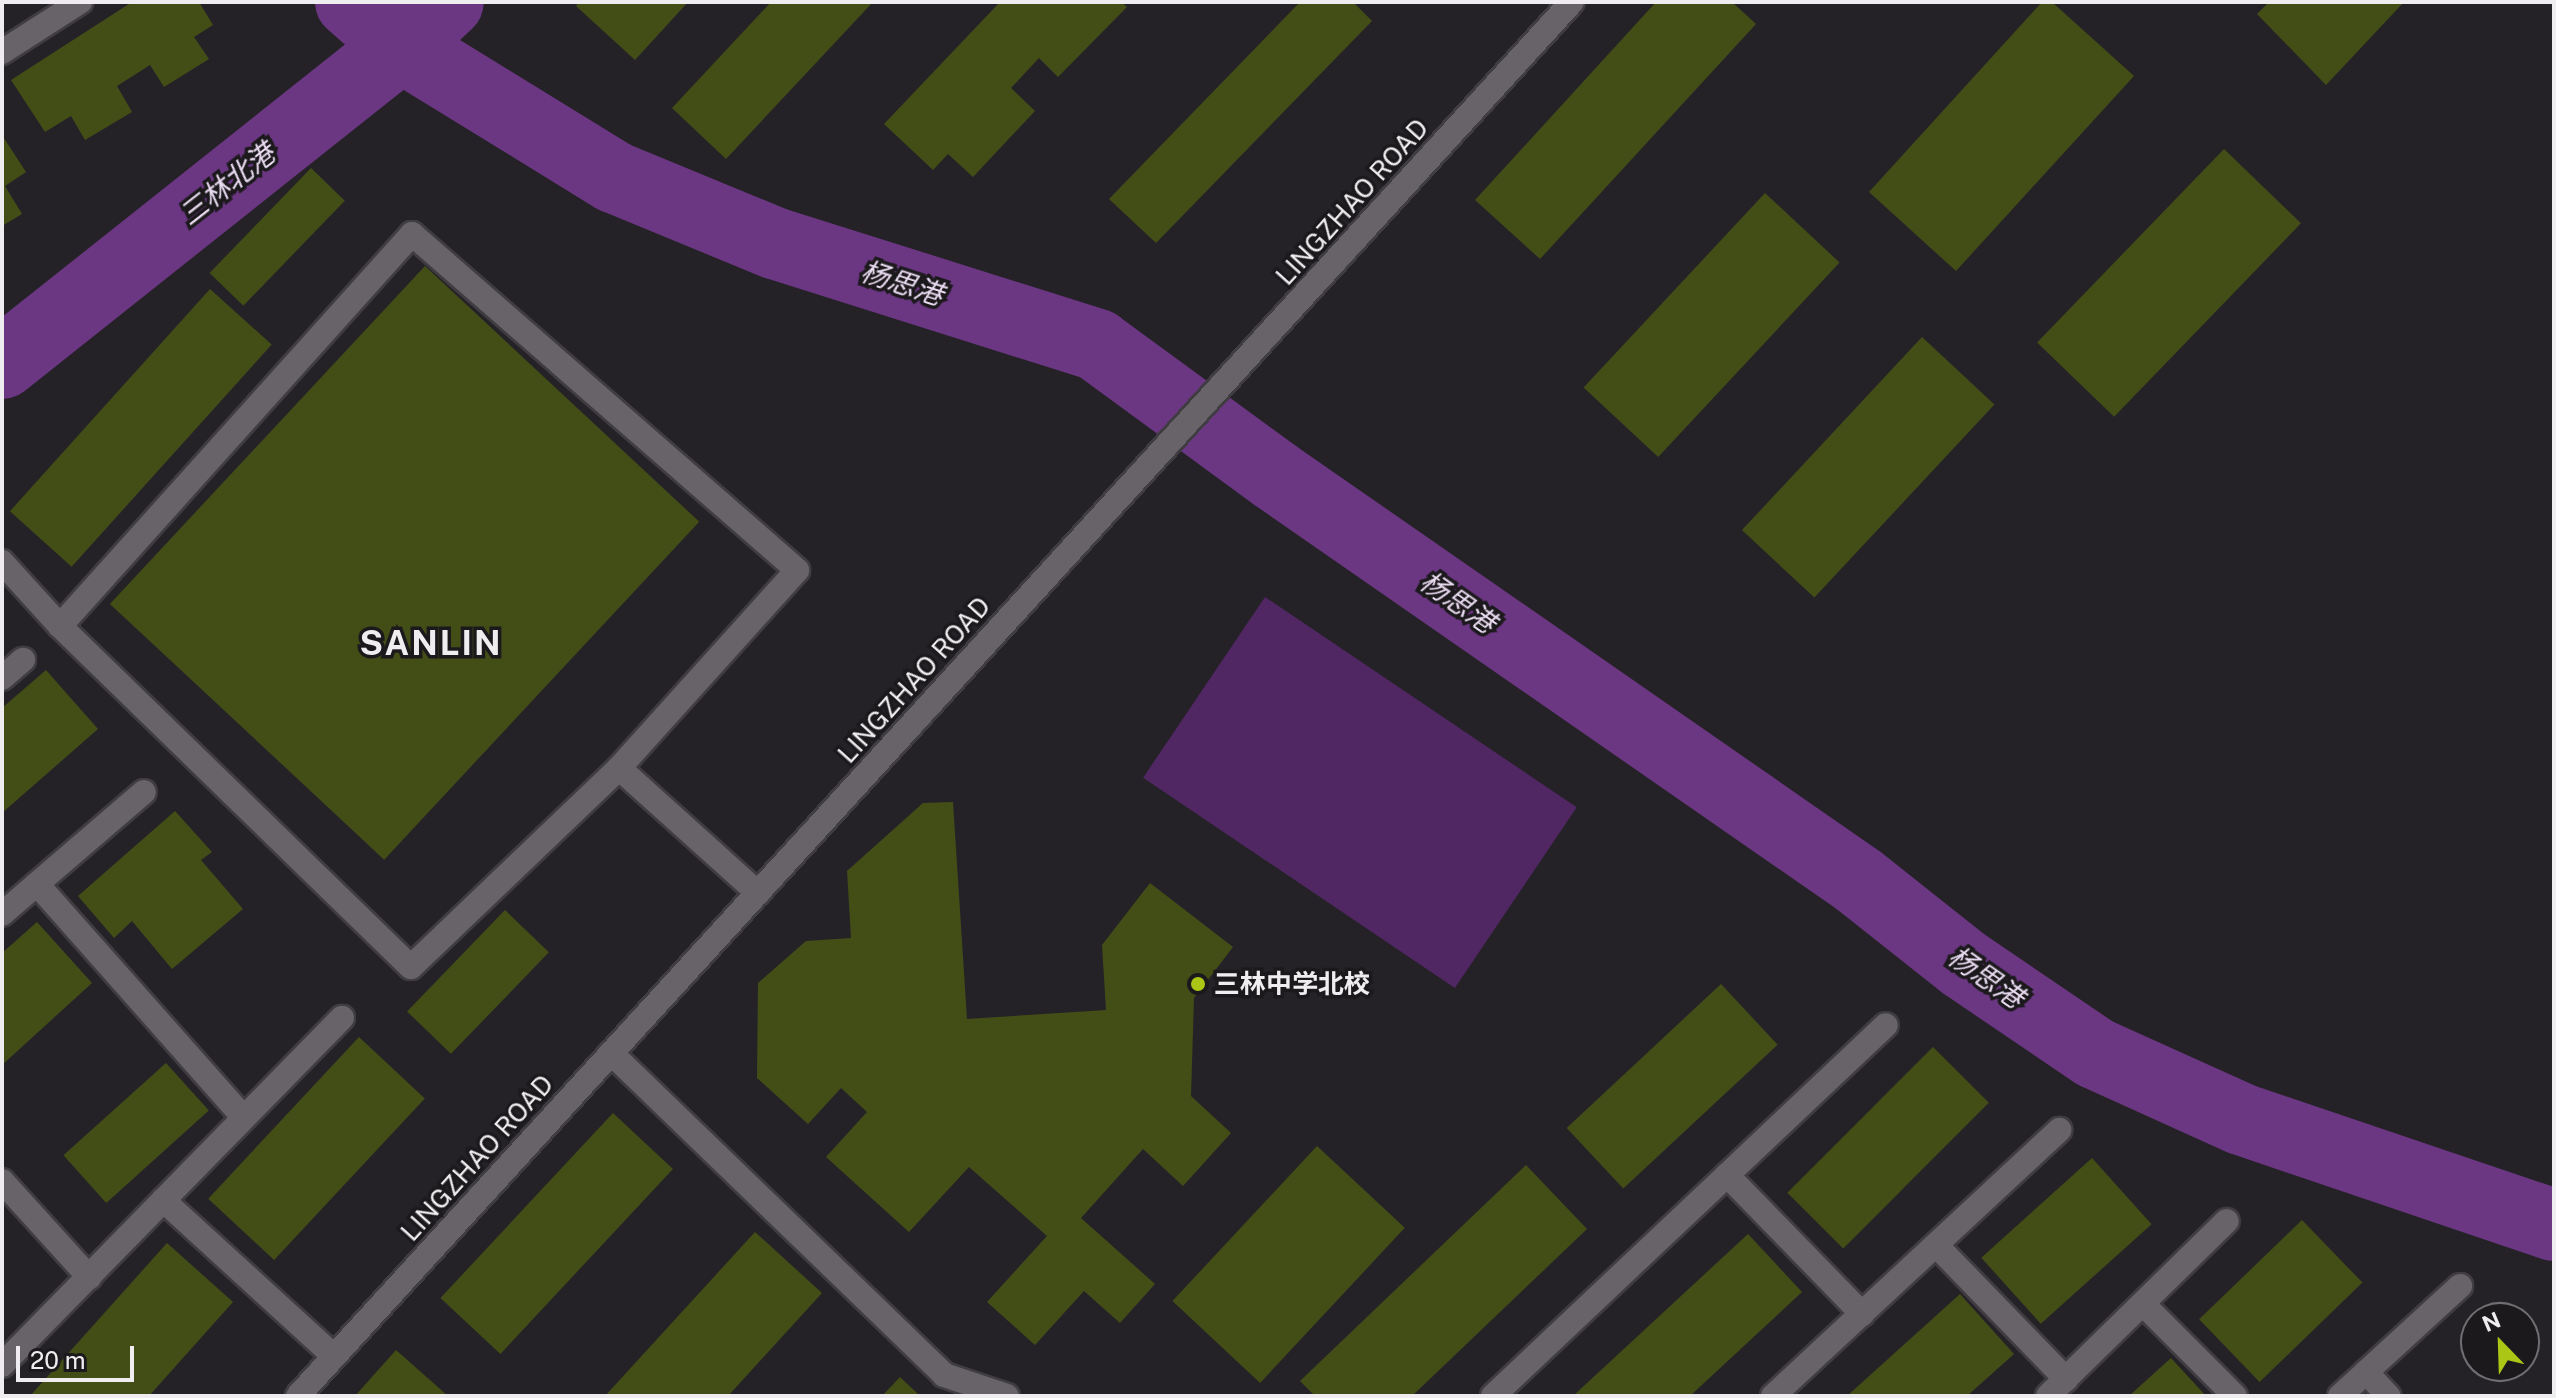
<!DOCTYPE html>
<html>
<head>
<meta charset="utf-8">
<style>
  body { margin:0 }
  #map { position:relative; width:2556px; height:1398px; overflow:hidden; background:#252227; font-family:"Public Sans","Noto Sans SC",sans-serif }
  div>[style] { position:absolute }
  .green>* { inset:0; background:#502663; transform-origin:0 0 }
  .river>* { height:72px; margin:-36px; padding:0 36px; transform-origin:36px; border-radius:36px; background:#6b3682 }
  .building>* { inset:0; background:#434e17; transform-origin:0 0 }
  .roads { filter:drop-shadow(2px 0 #403d42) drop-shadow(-2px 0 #403d42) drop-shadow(0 2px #403d42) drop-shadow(0 -2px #403d42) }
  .minor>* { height:24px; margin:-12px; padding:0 12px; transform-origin:12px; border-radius:12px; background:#676369 }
  .dots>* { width:22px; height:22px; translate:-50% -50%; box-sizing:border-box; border:4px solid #1c191d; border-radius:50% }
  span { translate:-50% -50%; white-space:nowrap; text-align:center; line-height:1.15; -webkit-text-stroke:7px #1c191d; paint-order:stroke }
  .street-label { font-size:26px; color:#f0edf1 }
  .poi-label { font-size:26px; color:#f0edf1; font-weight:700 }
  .left { translate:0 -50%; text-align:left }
  .water-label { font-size:28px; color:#eaddf2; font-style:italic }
  .district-label { font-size:34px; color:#f0edf1; font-weight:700; letter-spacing:2px }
  .frame { position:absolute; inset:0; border:4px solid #f0edf1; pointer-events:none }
  .north { position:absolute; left:2460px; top:1302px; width:80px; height:80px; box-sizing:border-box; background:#1c191d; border:2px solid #716e72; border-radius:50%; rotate:337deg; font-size:22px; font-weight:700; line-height:32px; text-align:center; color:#f0edf1 }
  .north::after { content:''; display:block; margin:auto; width:28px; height:36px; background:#abc615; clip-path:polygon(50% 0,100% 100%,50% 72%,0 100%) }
  .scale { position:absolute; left:16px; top:1346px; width:118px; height:36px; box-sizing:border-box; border:4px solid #f0edf1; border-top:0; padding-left:10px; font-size:24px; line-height:28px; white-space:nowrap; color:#f0edf1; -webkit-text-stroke:6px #1c191d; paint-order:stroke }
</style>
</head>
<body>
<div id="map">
  <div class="green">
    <div style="left:1265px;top:597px;width:376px;height:218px;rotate:34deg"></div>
  </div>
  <div class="river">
    <div style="left:351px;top:2px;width:67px;rotate:41.3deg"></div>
    <div style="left:401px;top:46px;width:250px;rotate:31.6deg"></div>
    <div style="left:614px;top:177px;width:173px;rotate:22.4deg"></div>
    <div style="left:774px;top:243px;width:339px;rotate:17.5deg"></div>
    <div style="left:1097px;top:345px;width:222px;rotate:36.2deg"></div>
    <div style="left:1276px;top:476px;width:708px;rotate:34.77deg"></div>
    <div style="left:1858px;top:880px;width:135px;rotate:38.4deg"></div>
    <div style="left:1964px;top:964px;width:158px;rotate:34.2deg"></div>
    <div style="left:2095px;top:1053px;width:160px;rotate:24.3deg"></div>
    <div style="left:2241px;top:1119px;width:330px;rotate:18.7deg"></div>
    <div style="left:2px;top:363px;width:510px;rotate:-38.47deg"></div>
    <div style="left:401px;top:46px;width:64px;rotate:-43.1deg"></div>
  </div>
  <div class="building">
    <div style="clip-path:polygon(132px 2px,199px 2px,213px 25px,194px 37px,209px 59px,164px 87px,150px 65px,117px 86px,132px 112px,85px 140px,71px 116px,45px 132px,11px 80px)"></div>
    <div style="clip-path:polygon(579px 2px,688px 2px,635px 60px,576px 6px)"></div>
    <div style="clip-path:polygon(771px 2px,873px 2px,726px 159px,672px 108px)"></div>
    <div style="clip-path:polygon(1000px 2px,1121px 2px,1127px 7px,1058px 77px,1039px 58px,1011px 88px,1035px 111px,973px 177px,948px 154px,933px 170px,884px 124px)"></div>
    <div style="clip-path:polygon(1300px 2px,1353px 2px,1372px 21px,1156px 243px,1109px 199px)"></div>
    <div style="clip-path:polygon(1656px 2px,1732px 2px,1756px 24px,1540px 259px,1475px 200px)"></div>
    <div style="clip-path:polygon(2042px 2px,2052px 2px,2134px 76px,1956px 271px,1869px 192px)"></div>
    <div style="clip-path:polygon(2269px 2px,2404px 2px,2326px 85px,2257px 14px)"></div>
    <div style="clip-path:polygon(2px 135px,26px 172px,5px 186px,22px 214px,2px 226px)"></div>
    <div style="left:2224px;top:149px;width:107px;height:269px;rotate:44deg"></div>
    <div style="left:311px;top:168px;width:47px;height:146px;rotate:44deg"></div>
    <div style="left:1765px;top:193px;width:102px;height:266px;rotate:43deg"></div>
    <div style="left:425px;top:266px;width:375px;height:462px;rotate:43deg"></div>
    <div style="left:210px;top:289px;width:83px;height:299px;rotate:42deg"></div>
    <div style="left:1922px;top:337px;width:99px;height:264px;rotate:43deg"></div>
    <div style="clip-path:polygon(46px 670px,98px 729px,2px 813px,2px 708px)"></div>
    <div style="clip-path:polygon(953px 802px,967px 1019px,1106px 1010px,1102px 945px,1150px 883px,1233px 947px,1194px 998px,1191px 1096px,1231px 1133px,1183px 1186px,1143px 1149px,1081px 1218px,1155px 1284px,1120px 1323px,1084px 1291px,1035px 1345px,987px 1302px,1047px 1236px,969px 1167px,909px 1232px,826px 1157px,867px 1112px,841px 1088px,808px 1124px,757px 1078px,758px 983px,806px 941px,851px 938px,847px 871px,923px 803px)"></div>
    <div style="clip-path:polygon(175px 811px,212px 852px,201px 860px,243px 909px,172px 969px,132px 921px,114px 938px,78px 896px)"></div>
    <div style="left:505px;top:910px;width:61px;height:141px;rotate:44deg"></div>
    <div style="clip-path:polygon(37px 922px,92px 983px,2px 1065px,2px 953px)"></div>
    <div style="left:1721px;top:984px;width:83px;height:211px;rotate:47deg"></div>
    <div style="left:359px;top:1037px;width:90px;height:221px;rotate:43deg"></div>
    <div style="left:1933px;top:1047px;width:79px;height:206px;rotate:45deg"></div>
    <div style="left:166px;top:1063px;width:64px;height:138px;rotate:48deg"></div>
    <div style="left:613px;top:1113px;width:82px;height:253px;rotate:43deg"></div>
    <div style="left:1317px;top:1146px;width:120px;height:212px;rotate:43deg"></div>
    <div style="left:2092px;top:1158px;width:89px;height:149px;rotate:48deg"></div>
    <div style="clip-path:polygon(1526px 1165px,1587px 1229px,1412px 1396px,1315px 1396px,1300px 1381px)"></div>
    <div style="left:2302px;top:1220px;width:87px;height:143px;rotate:46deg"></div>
    <div style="clip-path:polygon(755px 1232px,822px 1293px,728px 1396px,605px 1396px)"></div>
    <div style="clip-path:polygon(1748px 1234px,1802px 1292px,1690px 1396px,1573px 1396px)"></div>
    <div style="clip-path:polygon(167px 1243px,233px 1302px,149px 1396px,30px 1396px)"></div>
    <div style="clip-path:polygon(1960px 1294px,2014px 1354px,1967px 1396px,1847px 1396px)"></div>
    <div style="clip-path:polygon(396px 1350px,448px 1396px,355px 1396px)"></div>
    <div style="clip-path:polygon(2171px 1358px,2206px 1396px,2129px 1396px)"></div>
    <div style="clip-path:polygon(900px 1377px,920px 1396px,882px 1396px)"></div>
  </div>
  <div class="roads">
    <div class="minor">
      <div style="left:2px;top:52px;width:93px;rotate:-32.7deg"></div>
      <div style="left:2px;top:562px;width:86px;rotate:47.8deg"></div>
      <div style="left:2px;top:678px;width:28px;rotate:-41deg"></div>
      <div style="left:619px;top:768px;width:266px;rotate:-48deg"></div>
      <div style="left:797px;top:570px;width:511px;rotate:-138.89deg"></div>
      <div style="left:412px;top:234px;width:527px;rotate:131.92deg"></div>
      <div style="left:60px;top:626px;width:489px;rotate:44.2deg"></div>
      <div style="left:411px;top:967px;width:288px;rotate:-43.7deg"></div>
      <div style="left:619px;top:768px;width:187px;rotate:42deg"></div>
      <div style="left:37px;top:884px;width:312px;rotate:48.5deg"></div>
      <div style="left:2px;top:914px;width:187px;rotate:-40.7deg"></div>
      <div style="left:611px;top:1053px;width:463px;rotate:44deg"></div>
      <div style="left:944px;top:1375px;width:66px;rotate:18.4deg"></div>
      <div style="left:1727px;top:1175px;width:194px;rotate:45.8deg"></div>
      <div style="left:2px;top:1181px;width:130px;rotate:47.8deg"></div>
      <div style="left:163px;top:1200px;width:231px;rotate:42.4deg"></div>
      <div style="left:1936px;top:1245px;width:187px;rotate:45.9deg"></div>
      <div style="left:2143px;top:1304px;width:130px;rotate:45deg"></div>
      <div style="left:2px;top:1365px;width:486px;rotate:-45.6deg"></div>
      <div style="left:2366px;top:1372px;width:33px;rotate:47deg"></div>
      <div style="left:298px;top:1396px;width:1888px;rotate:-47.58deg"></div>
      <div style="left:1493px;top:1396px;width:540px;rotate:-43.35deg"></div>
      <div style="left:1773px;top:1396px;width:391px;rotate:-42.9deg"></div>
      <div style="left:2048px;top:1396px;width:250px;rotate:-44.4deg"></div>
      <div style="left:2340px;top:1396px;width:163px;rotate:-42.5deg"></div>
    </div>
  </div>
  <div class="dots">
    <div style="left:1198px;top:984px;background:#abc615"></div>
  </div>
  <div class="street-label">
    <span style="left:1352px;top:202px;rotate:-48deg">LINGZHAO ROAD</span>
    <span style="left:914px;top:680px;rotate:-48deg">LINGZHAO ROAD</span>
    <span style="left:477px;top:1158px;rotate:-48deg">LINGZHAO ROAD</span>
  </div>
  <div class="poi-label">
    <span class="left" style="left:1214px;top:984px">三林中学北校</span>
  </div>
  <div class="water-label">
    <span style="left:227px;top:184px;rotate:-38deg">三林北港</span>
    <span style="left:902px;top:283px;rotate:18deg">杨思港</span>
    <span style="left:1458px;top:602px;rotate:35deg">杨思港</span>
    <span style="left:1986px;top:977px;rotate:35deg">杨思港</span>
  </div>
  <div class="district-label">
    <span style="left:431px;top:644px">SANLIN</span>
  </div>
  <div class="frame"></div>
  <div class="north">N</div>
  <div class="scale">20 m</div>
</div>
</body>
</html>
